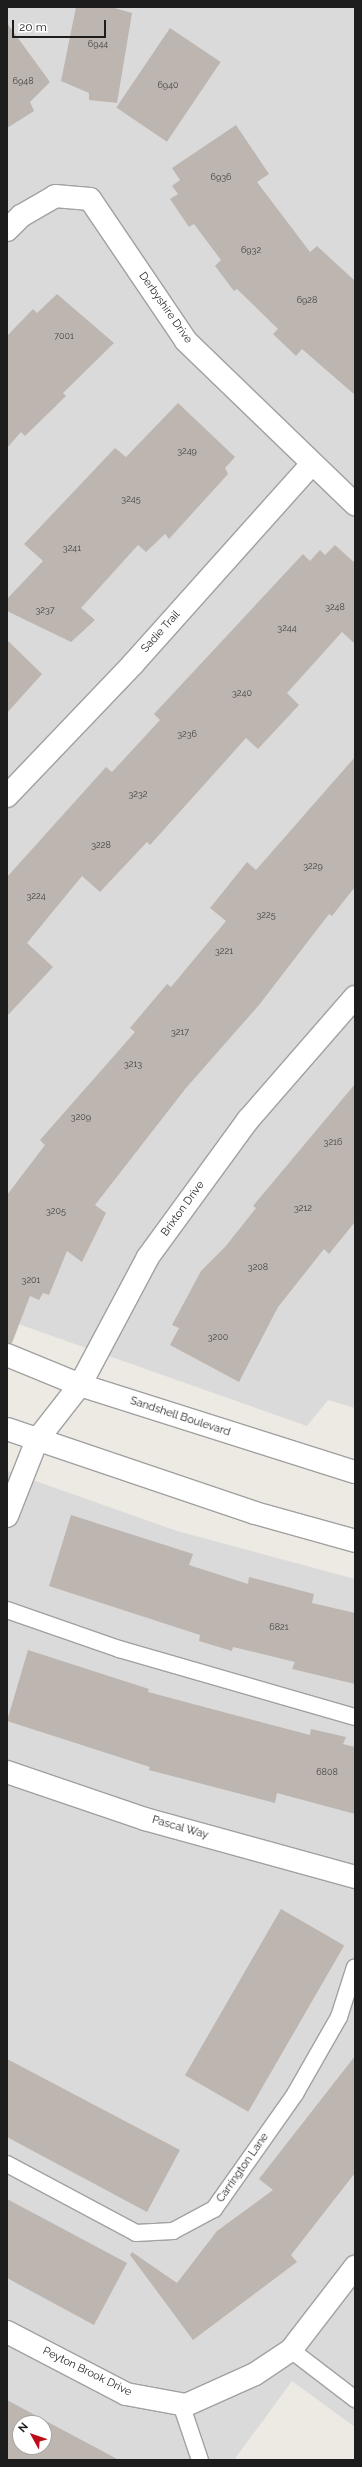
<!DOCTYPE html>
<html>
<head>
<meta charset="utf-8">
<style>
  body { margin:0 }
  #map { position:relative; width:362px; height:2467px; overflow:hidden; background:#ede9e3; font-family:Raleway,sans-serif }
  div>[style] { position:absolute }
  .residential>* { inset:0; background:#dbdada }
  .building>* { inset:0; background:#bdb5b0; transform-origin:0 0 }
  .roads { filter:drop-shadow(1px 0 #a1a1a1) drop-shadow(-1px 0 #a1a1a1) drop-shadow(0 1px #a1a1a1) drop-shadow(0 -1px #a1a1a1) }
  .service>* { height:16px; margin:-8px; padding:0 8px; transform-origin:8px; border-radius:8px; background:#fff }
  .minor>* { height:22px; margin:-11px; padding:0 11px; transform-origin:11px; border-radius:11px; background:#fff }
  .tertiary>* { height:22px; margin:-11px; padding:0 11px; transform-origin:11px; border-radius:11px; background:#fff }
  span { translate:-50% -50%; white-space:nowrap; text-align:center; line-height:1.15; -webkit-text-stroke:3px #fff; paint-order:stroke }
  .number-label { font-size:9px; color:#454342 }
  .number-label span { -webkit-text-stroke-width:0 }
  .street-label { font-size:11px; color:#1d1d1d }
  .frame { position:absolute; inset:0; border:8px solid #1d1d1d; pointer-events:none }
  .north { position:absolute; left:12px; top:2415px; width:40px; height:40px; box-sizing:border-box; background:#fff; border:1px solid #a5a5a5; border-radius:50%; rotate:310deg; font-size:11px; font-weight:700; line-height:16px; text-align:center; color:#1d1d1d }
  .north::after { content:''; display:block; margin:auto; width:14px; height:18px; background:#bc0d1b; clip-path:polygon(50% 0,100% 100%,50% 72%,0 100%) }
  .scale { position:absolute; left:12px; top:20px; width:94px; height:18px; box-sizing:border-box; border:2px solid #1d1d1d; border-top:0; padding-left:5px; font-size:12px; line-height:14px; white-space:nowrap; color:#1d1d1d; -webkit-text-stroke:3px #fff; paint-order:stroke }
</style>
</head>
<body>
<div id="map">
  <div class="residential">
    <div style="clip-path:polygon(7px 7px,355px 7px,355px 1408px,328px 1400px,307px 1426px,7px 1320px)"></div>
    <div style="clip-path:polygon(evenodd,7px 1471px,177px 1531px,355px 1579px,355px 2427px,292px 2381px,234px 2460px,7px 2460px,7px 1471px,20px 2423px,44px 2423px,44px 2447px,20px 2447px,20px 2423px)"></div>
  </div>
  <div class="building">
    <div style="clip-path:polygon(76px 7px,111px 7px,132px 13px,117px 103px,89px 100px,89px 93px,61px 81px)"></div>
    <div style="clip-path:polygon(7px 23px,50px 82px,30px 102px,34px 111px,7px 128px)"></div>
    <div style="left:170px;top:28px;width:61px;height:96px;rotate:34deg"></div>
    <div style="clip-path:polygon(236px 125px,269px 174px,257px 182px,310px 252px,317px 246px,355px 281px,355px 395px,302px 349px,296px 356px,273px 334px,278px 329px,237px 289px,234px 291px,215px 266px,221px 260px,194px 224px,189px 227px,170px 199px,178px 194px,172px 186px,180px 180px,172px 168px)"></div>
    <div style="clip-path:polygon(57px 294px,114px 343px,63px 393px,66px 396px,25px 436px,21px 432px,7px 448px,7px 336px,33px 309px,37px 313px)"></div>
    <div style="clip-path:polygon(178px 403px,235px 457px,225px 468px,228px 474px,169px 539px,165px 534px,146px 552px,138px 545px,81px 608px,95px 620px,71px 642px,7px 611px,7px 599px,43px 561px,24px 544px,115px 448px,126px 457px)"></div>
    <div style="clip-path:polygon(335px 545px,355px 563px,355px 644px,342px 632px,287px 693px,299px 705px,258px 749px,246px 738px,150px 845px,147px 842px,100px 892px,82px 876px,27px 943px,53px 967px,7px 1016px,7px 877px,106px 767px,112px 772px,160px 720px,154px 714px,303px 554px,310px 561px,320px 550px,325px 555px)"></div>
    <div style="clip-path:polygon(7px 640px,42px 674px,7px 713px)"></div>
    <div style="clip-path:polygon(355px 757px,355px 887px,332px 916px,329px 914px,259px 1005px,186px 1088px,95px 1205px,106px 1213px,82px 1262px,67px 1251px,49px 1295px,43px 1293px,39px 1300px,30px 1296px,12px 1343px,7px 1343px,7px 1195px,45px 1145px,40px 1140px,135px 1032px,130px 1028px,167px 984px,171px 987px,226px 921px,210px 908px,247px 862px,256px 870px)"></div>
    <div style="clip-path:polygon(355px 1084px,355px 1222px,329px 1254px,324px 1249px,278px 1307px,239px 1382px,170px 1345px,179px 1328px,172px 1325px,201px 1271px,225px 1247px,256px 1208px,253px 1206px)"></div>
    <div style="clip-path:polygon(71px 1515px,193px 1554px,189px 1565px,248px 1584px,249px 1577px,314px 1594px,312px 1603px,355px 1613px,355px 1684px,292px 1669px,295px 1662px,233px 1647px,232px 1651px,199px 1641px,200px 1635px,49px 1586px)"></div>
    <div style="clip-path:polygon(28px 1650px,149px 1689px,148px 1692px,310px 1735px,311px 1729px,346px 1737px,343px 1744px,355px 1747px,355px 1814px,277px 1793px,275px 1803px,149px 1770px,150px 1767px,7px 1721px)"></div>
    <div style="left:281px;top:1909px;width:73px;height:192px;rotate:30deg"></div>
    <div style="clip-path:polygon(355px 2056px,355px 2173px,291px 2255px,297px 2262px,193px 2340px,130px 2255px,132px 2252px,177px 2283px,217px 2231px,273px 2190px,259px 2179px)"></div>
    <div style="clip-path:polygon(7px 2059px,180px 2150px,147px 2212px,7px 2137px)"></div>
    <div style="clip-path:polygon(7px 2199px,127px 2263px,94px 2325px,7px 2278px)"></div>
    <div style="clip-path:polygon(evenodd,7px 2400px,59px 2428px,119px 2460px,7px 2460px,7px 2400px,20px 2423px,44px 2423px,44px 2447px,20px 2447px,20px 2423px)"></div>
  </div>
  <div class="roads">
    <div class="service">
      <div style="left:7px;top:1610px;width:119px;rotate:19.2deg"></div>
      <div style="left:119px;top:1649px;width:246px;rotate:16.1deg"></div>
      <div style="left:7px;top:2164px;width:146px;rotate:28.1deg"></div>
      <div style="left:136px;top:2233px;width:37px;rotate:-3deg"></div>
      <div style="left:173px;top:2231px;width:47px;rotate:-28.2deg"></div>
      <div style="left:214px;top:2209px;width:141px;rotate:-54.8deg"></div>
      <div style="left:295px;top:2094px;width:89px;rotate:-60.3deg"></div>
      <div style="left:339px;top:2017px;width:52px;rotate:-72.3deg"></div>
      <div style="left:291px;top:2350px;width:81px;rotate:37.4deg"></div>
      <div style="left:181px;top:2404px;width:59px;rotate:71.3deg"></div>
    </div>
    <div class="minor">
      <div style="left:7px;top:230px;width:20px;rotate:-45deg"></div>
      <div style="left:21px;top:216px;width:39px;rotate:-30deg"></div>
      <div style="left:55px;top:196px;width:35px;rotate:5deg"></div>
      <div style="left:90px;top:199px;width:171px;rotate:55.9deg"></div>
      <div style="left:186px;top:341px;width:235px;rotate:44deg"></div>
      <div style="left:7px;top:796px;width:182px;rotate:-46.3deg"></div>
      <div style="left:133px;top:664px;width:268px;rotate:-48.2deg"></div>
      <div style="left:7px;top:1516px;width:82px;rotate:-68.5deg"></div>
      <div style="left:37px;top:1440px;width:70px;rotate:-52deg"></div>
      <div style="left:80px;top:1385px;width:145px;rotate:-62deg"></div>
      <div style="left:148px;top:1257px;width:170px;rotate:-53.9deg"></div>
      <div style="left:248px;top:1120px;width:163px;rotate:-49deg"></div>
      <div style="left:7px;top:1772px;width:146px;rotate:18.8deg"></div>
      <div style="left:145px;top:1819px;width:218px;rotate:15.4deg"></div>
      <div style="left:7px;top:2332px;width:134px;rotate:27.5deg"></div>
      <div style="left:126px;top:2394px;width:61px;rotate:10.4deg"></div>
      <div style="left:186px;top:2405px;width:76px;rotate:-24.2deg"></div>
      <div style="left:255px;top:2374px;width:43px;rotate:-33.7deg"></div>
      <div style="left:291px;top:2350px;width:105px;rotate:-52.4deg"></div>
    </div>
    <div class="tertiary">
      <div style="left:7px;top:1355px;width:79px;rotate:22.3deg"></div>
      <div style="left:80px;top:1385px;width:288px;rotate:17.6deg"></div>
      <div style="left:7px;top:1429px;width:262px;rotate:18.7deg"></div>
      <div style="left:255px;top:1513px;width:104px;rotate:15.6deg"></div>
    </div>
  </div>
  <div class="number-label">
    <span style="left:98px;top:44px">6944</span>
    <span style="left:23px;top:81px">6948</span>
    <span style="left:168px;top:85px">6940</span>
    <span style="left:221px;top:177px">6936</span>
    <span style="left:251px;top:250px">6932</span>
    <span style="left:307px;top:300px">6928</span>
    <span style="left:64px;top:336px">7001</span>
    <span style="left:187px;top:451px">3249</span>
    <span style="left:131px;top:499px">3245</span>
    <span style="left:72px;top:548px">3241</span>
    <span style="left:335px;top:607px">3248</span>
    <span style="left:45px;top:610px">3237</span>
    <span style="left:287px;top:628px">3244</span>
    <span style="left:242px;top:693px">3240</span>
    <span style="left:187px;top:734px">3236</span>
    <span style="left:138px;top:794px">3232</span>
    <span style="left:101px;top:845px">3228</span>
    <span style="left:313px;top:866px">3229</span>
    <span style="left:36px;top:896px">3224</span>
    <span style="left:266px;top:915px">3225</span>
    <span style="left:224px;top:951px">3221</span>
    <span style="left:180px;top:1032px">3217</span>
    <span style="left:133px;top:1064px">3213</span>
    <span style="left:81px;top:1117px">3209</span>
    <span style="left:333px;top:1142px">3216</span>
    <span style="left:303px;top:1208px">3212</span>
    <span style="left:56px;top:1211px">3205</span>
    <span style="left:258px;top:1267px">3208</span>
    <span style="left:31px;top:1280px">3201</span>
    <span style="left:218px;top:1337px">3200</span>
    <span style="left:279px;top:1627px">6821</span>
    <span style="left:327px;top:1772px">6808</span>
  </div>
  <div class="street-label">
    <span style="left:165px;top:308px;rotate:55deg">Derbyshire Drive</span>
    <span style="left:161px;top:632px;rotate:-48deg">Sadie Trail</span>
    <span style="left:183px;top:1209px;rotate:-54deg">Brixton Drive</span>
    <span style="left:180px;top:1417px;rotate:18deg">Sandshell Boulevard</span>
    <span style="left:180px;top:1828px;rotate:16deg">Pascal Way</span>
    <span style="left:243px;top:2168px;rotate:-55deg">Carrington Lane</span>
    <span style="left:87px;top:2372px;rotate:26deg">Peyton Brook Drive</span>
  </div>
  <div class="frame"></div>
  <div class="north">N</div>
  <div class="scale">20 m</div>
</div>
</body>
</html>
